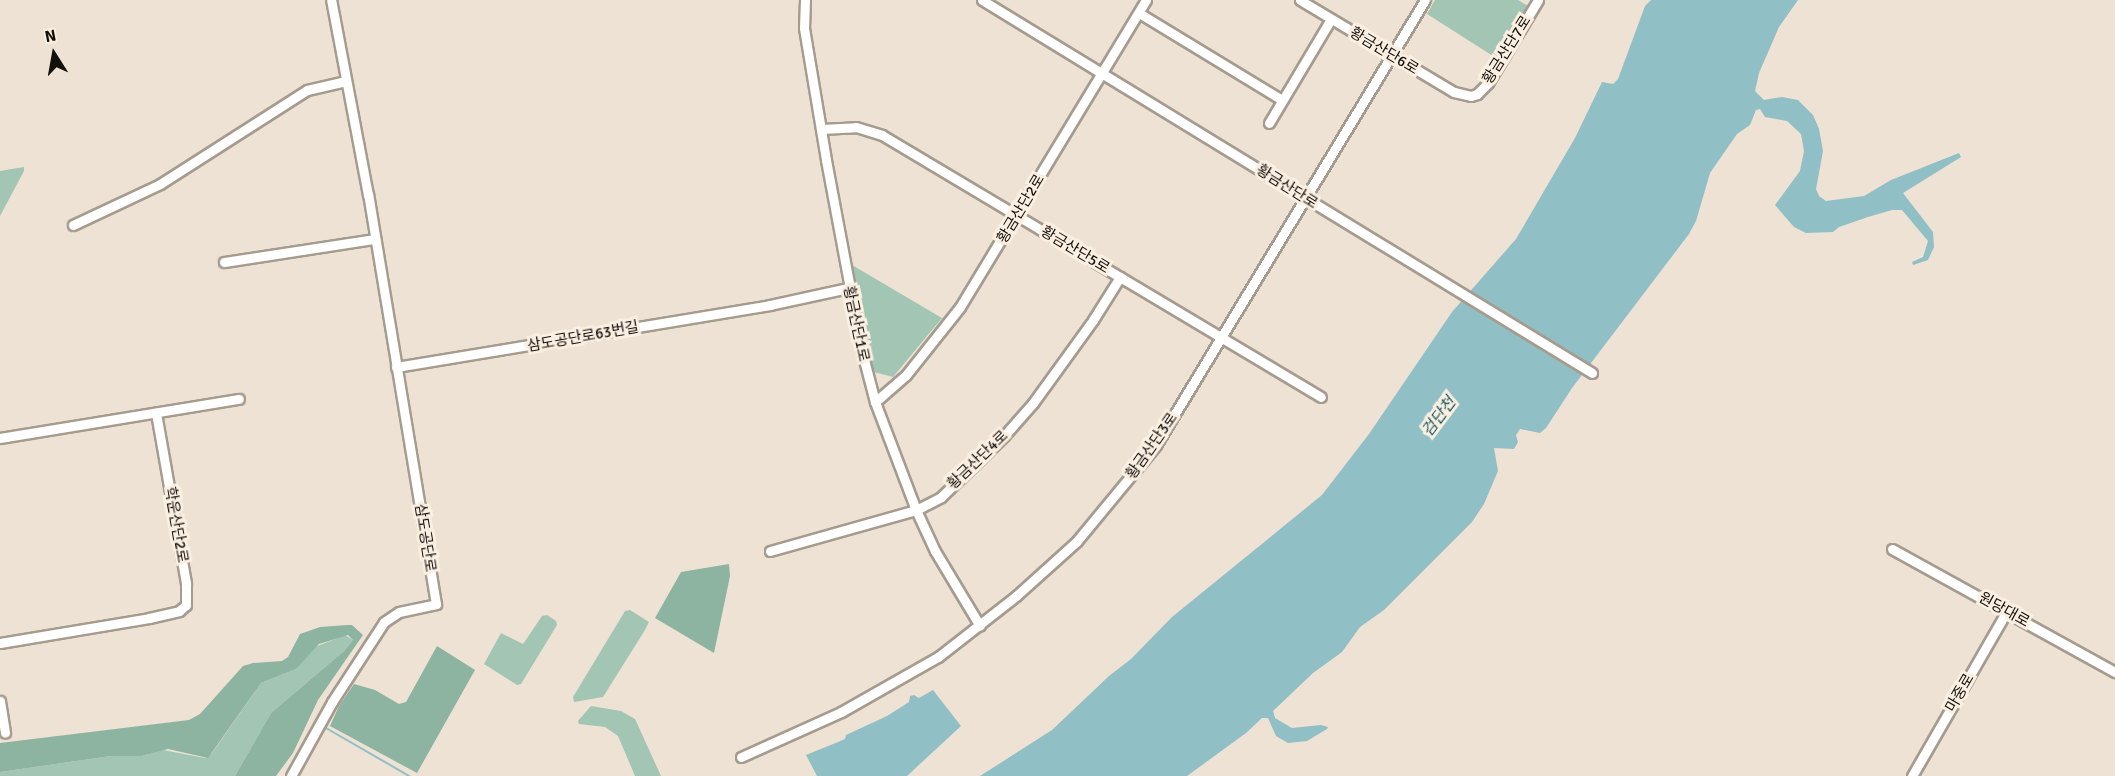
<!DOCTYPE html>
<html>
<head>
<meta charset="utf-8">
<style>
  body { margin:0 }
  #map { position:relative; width:2115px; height:776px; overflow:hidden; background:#ede2d4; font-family:Signika,"Noto Sans KR",sans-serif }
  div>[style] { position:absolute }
  .green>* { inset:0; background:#a2c6b3 }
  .forest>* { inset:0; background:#8db4a0 }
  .water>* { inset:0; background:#90bfc6 }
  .stream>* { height:2px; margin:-1px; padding:0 1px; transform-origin:1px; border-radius:1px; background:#90bfc6 }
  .roads { filter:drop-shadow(2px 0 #a59b8e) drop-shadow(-2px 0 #a59b8e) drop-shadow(0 2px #a59b8e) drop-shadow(0 -2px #a59b8e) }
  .minor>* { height:9px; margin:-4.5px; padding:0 4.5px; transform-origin:4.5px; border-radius:4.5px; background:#fff }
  span { translate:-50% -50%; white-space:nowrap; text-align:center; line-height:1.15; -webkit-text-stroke:6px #faefe1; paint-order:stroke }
  .street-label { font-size:15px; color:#130f0b }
  .water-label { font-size:16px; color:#185962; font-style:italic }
  .north { position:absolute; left:24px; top:24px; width:60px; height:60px; -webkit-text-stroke:4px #faefe1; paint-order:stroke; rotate:349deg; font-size:16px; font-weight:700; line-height:24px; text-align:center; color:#130f0b }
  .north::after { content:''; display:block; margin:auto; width:21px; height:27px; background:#130f0b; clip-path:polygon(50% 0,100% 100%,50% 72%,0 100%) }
</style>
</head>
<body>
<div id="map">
  <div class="green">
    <div style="clip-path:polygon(1435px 0,1518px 0,1535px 10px,1504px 63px,1427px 14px)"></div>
    <div style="clip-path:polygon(24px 167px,24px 171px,0 216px,0 171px)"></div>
    <div style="clip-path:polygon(852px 265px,942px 318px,893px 377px,874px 372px)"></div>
    <div style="clip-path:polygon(630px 610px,649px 622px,645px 630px,603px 697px,574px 702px,573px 697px,625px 611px)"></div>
    <div style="clip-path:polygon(547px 615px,556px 621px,557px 625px,521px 684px,517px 685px,484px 664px,501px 633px,523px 644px,542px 616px)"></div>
    <div style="clip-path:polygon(345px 635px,353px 640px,344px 651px,271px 713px,235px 776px,0 776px,0 772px,111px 756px,142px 756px,163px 750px,205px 758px,212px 753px,261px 683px,296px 669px,315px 647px)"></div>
    <div style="clip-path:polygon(591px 706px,621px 711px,635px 719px,661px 776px,635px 776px,618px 736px,605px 727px,579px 724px,578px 721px)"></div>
  </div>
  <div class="forest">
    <div style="clip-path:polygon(729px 564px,730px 576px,714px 653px,655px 618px,681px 572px)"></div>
    <div style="clip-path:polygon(347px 625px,352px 625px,363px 635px,318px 700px,293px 753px,276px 776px,235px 776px,271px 713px,344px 651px,353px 640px,348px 635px,319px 644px,296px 669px,261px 683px,208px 758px,168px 749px,142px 756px,111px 756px,0 772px,0 743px,189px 720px,200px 714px,243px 666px,253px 663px,282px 661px,288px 657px,300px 634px,320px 627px)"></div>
    <div style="clip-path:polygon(437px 646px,475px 670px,417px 773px,330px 726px,339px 706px,354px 684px,375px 690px,399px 704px,406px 702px)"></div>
  </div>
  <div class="water">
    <div style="clip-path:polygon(1651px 0,1798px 0,1779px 27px,1759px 73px,1755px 91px,1764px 100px,1782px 97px,1798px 100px,1813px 115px,1819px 129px,1823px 151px,1816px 189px,1819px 196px,1826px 201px,1864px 196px,1891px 180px,1959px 153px,1961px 157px,1903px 193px,1933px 232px,1934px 247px,1928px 260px,1913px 265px,1912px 262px,1923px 257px,1928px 241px,1902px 210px,1892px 210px,1868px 217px,1839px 227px,1833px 232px,1806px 233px,1794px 227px,1775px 205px,1800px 171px,1804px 151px,1801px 134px,1787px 121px,1765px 117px,1760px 109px,1756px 110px,1750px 125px,1737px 134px,1710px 173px,1696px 221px,1689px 234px,1572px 388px,1546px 428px,1540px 433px,1520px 429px,1516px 435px,1518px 442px,1514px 449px,1494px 448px,1498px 471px,1484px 504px,1472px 522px,1384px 610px,1360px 627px,1342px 652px,1313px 673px,1273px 711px,1275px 718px,1292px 728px,1321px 725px,1328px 727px,1327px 729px,1307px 741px,1288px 743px,1276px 736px,1268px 718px,1262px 718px,1246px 733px,1187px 776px,980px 776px,1052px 730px,1109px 676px,1131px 659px,1172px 617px,1322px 495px,1369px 434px,1452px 312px,1516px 239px,1575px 138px,1602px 82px,1613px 84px,1618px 79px,1645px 6px)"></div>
    <div style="clip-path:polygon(933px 690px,961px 726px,907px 776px,817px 776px,806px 755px,838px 742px,845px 739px,846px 735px,887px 716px,909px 702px,910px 696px,914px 695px,919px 698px)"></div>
  </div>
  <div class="stream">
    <div style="left:326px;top:728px;width:96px;rotate:30deg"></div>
  </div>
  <div class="roads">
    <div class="minor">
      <div style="left:805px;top:0;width:28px;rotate:92deg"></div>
      <div style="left:804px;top:28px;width:134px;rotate:80.5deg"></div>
      <div style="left:826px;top:160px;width:195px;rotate:79.4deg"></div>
      <div style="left:862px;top:352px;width:52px;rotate:75.4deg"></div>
      <div style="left:875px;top:402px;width:116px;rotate:69.2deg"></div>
      <div style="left:916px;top:510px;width:45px;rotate:65.1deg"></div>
      <div style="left:935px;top:551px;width:87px;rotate:59deg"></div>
      <div style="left:982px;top:0;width:715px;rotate:31.44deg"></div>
      <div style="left:1300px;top:0;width:179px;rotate:30.9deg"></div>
      <div style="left:1454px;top:92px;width:17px;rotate:13deg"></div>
      <div style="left:1471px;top:96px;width:6px;rotate:-18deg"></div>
      <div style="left:1477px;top:94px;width:16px;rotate:-45deg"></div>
      <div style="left:1488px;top:83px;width:97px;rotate:-58.9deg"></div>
      <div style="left:1139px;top:13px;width:167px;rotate:31.3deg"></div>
      <div style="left:1269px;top:123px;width:121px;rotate:-59.2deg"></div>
      <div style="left:821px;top:129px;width:35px;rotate:-3deg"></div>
      <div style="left:856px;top:127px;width:27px;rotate:17deg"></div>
      <div style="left:882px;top:135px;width:511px;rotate:30.83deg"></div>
      <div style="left:73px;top:225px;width:96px;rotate:-25.2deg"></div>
      <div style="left:160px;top:184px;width:174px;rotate:-32.6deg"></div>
      <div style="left:307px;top:90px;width:40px;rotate:-13deg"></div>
      <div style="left:224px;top:262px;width:153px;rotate:-8.7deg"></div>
      <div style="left:396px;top:367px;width:379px;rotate:-9.4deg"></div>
      <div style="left:770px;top:305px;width:80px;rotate:-12.3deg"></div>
      <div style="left:875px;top:402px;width:41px;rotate:-41.1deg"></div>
      <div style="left:906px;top:375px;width:87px;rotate:-51.5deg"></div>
      <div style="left:960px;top:307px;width:359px;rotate:-58.8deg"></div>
      <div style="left:0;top:438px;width:242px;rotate:-9.3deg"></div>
      <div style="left:1892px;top:549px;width:255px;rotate:28.9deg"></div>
      <div style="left:770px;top:551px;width:152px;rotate:-15.7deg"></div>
      <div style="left:916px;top:510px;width:28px;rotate:-27deg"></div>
      <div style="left:941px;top:497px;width:88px;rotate:-44.1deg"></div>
      <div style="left:1004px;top:436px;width:44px;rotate:-48.7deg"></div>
      <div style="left:1033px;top:403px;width:102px;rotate:-54.1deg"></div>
      <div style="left:1093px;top:320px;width:51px;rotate:-57.9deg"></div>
      <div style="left:0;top:643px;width:151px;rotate:-9.5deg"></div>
      <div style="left:149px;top:618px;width:31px;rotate:-13deg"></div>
      <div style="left:179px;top:611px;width:9px;rotate:-41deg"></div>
      <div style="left:186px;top:605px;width:22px;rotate:-90deg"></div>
      <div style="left:186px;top:583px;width:173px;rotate:-100deg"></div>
      <div style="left:0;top:701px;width:32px;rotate:81deg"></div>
      <div style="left:741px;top:757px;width:110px;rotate:-24.2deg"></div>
      <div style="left:841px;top:712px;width:112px;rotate:-29.6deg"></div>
      <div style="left:938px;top:657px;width:99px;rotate:-38deg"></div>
      <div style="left:1016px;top:596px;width:82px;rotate:-42deg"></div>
      <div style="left:1077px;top:541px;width:124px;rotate:-50.5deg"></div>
      <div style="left:1156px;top:445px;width:520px;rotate:-58.85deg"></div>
      <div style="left:291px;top:776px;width:85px;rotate:-61deg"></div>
      <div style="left:332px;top:702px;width:95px;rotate:-57deg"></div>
      <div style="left:384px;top:622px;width:18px;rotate:-34deg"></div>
      <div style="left:399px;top:612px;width:38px;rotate:-12deg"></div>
      <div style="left:436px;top:604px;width:415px;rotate:-99.4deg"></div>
      <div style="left:368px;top:195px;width:198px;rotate:-100.7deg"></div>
      <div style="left:1912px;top:776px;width:190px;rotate:-60.1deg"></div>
    </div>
  </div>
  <div class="street-label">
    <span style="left:1507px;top:50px;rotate:-58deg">황금산단7로</span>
    <span style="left:1384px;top:51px;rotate:31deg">황금산단6로</span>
    <span style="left:1287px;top:187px;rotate:32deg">황금산단로</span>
    <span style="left:1021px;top:209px;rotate:-59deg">황금산단2로</span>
    <span style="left:1075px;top:250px;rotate:31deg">황금산단5로</span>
    <span style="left:856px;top:324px;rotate:78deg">황금산단1로</span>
    <span style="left:583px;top:337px;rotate:-10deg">삼도공단로63번길</span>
    <span style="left:1152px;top:446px;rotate:-55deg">황금산단3로</span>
    <span style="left:978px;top:460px;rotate:-44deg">황금산단4로</span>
    <span style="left:176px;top:525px;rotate:80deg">학운산단2로</span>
    <span style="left:425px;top:538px;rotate:81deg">삼도공단로</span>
    <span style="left:2004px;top:610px;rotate:29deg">원당대로</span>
    <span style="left:1960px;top:693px;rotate:-60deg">마중로</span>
  </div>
  <div class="water-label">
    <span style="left:1439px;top:417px;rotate:-53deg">검단천</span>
  </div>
  <div class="north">N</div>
</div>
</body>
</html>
